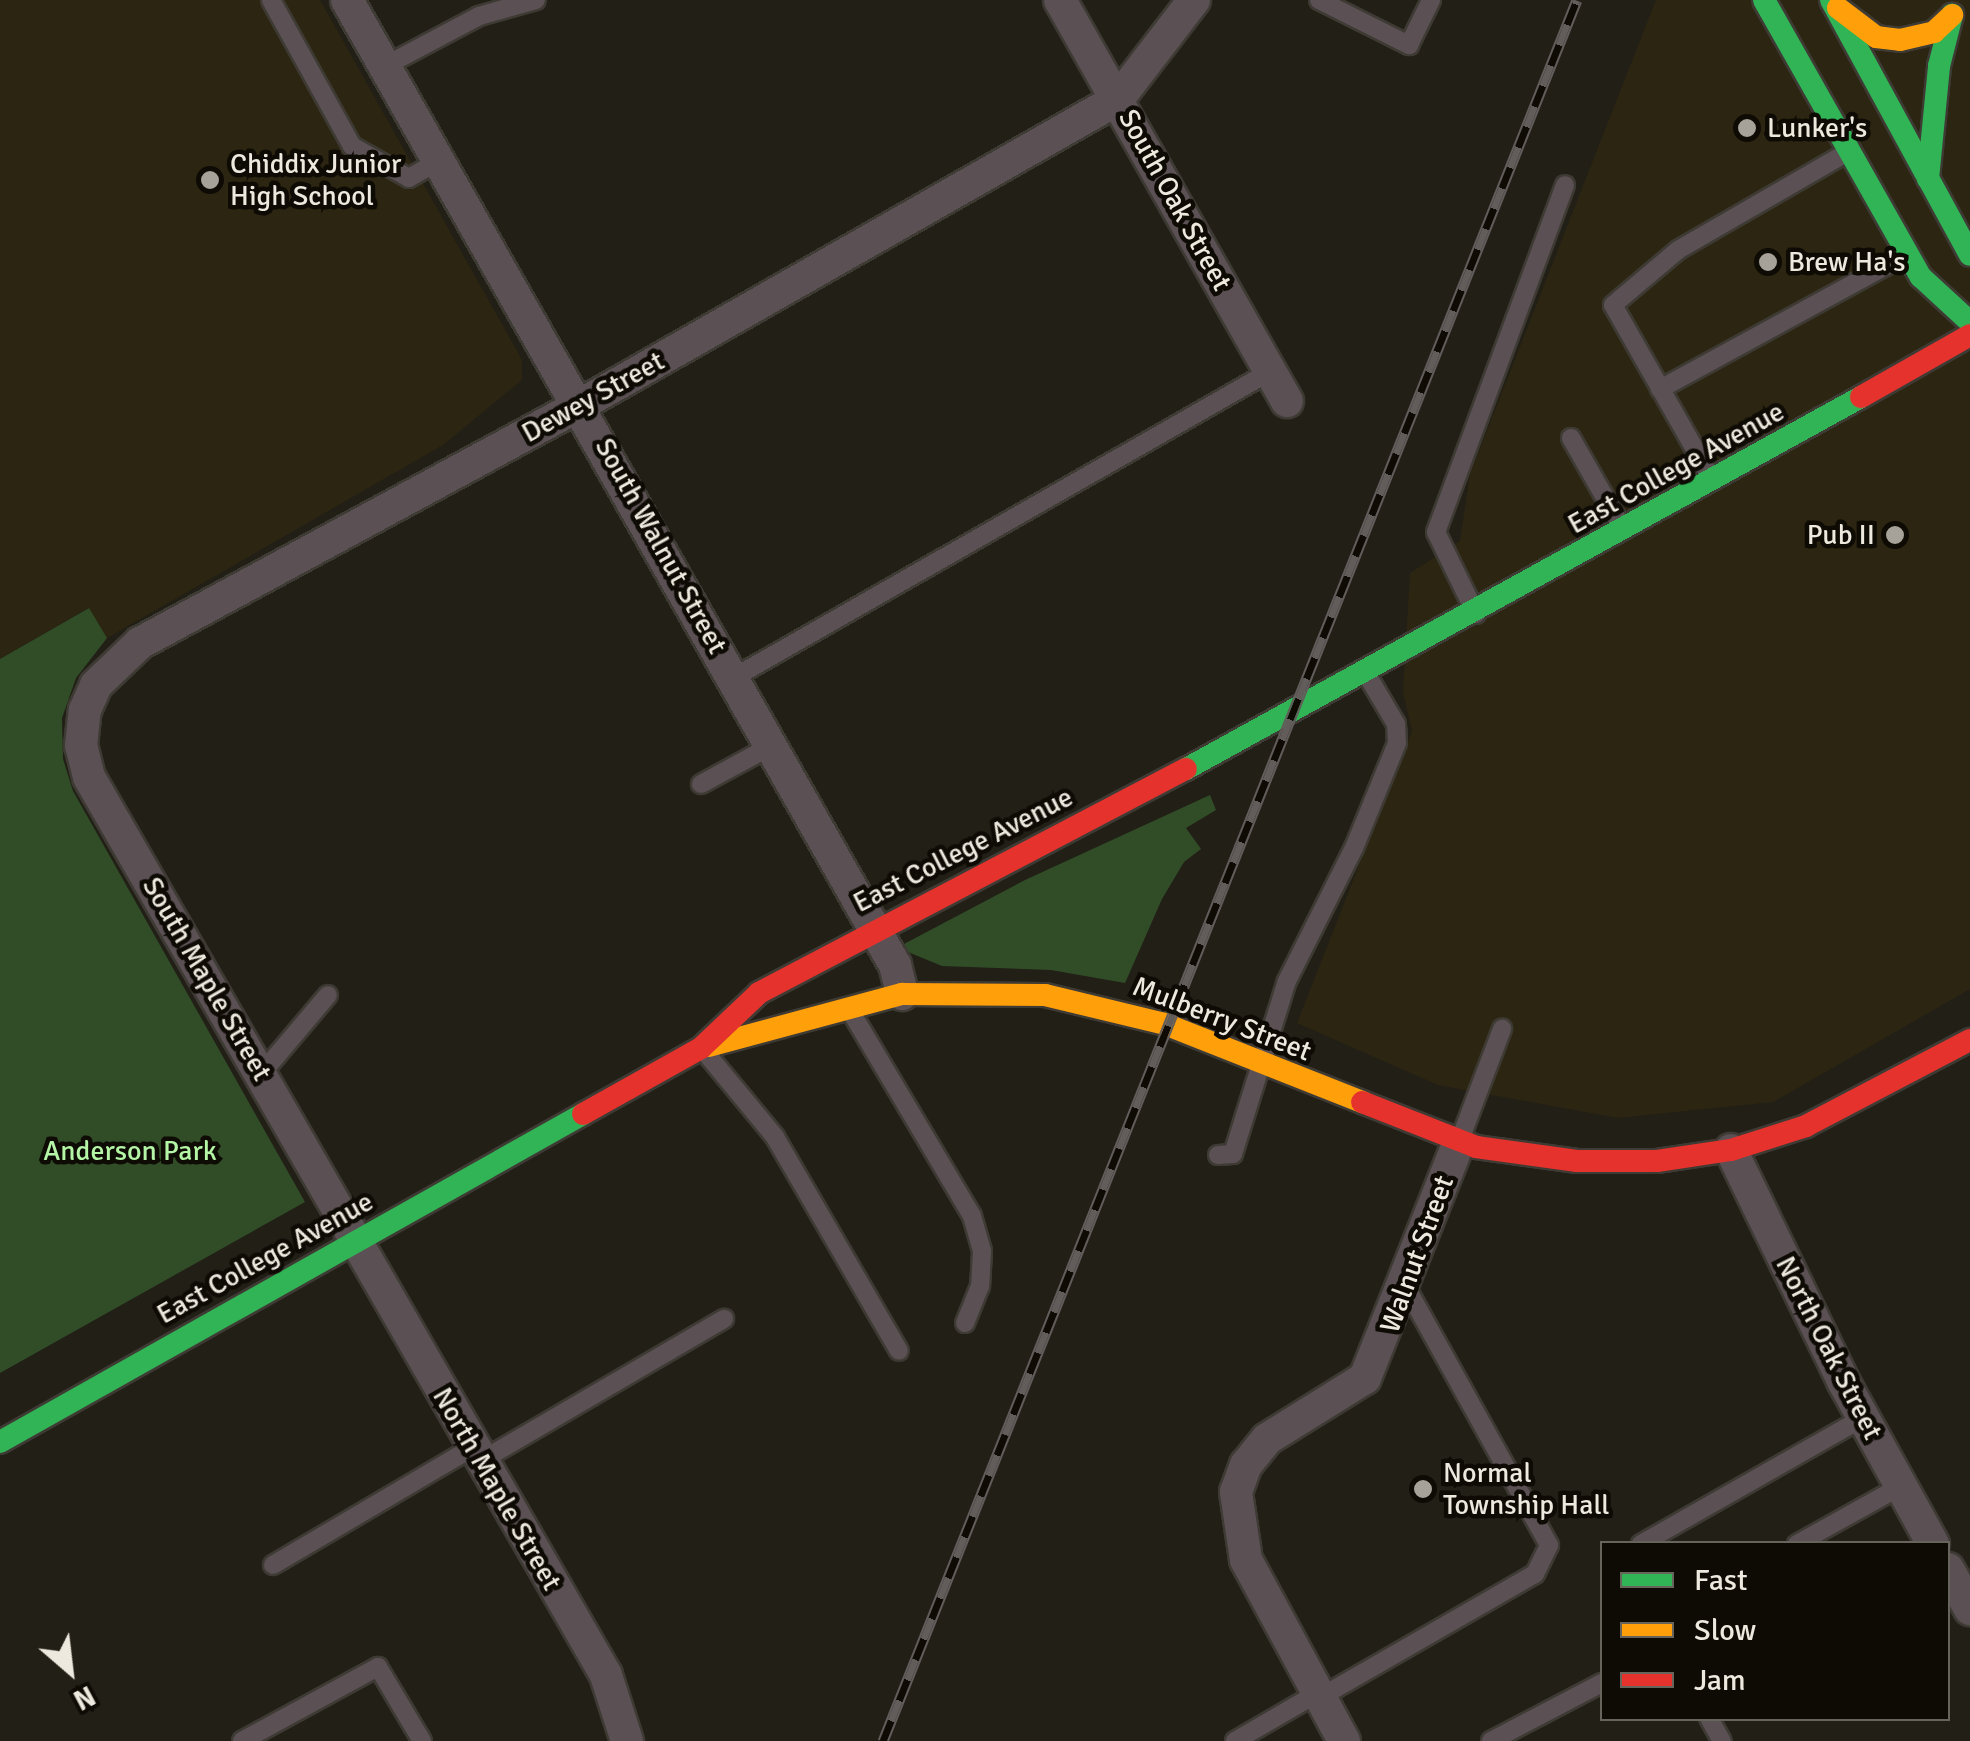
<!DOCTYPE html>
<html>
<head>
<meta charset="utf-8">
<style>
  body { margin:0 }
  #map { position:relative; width:1970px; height:1741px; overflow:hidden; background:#221f17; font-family:Signika,sans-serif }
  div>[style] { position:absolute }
  .built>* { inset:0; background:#2c2511 }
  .green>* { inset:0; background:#304d27 }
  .roads { filter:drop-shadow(2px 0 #3e3a34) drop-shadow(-2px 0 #3e3a34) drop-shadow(0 2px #3e3a34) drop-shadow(0 -2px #3e3a34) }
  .lane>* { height:18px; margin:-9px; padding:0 9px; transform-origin:9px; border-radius:9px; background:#5b5154 }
  .street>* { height:32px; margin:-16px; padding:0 16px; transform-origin:16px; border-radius:16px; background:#5b5154 }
  .fast>* { height:22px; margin:-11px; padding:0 11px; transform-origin:11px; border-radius:11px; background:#30b455 }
  .slow>* { height:22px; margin:-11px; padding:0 11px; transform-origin:11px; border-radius:11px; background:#ff9f0a }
  .jam>* { height:22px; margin:-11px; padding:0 11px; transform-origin:11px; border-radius:11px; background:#e5322d }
  .rail>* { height:11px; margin-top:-5.5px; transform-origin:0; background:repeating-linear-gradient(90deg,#0e0b05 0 22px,#625c5b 0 44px); box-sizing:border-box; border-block:2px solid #625c5b }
  .dots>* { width:28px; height:28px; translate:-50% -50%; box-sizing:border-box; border:5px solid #0e0b05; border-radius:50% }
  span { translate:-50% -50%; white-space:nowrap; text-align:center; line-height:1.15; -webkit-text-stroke:9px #0e0b05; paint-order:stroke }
  .poi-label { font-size:28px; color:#ede9df }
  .left { translate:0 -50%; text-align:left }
  .right { translate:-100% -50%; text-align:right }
  .street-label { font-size:28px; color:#ede9df }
  .park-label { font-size:28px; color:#b4f6a5 }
  .legend { position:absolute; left:1600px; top:1541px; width:350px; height:180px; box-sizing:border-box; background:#0e0b05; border:2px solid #67645c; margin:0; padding:12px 18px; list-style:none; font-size:30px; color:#ede9df }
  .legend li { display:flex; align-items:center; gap:20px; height:50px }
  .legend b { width:50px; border:2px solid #67645c }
  .north { position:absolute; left:20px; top:1621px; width:100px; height:100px; -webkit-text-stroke:8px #0e0b05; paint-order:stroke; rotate:152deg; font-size:28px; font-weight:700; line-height:40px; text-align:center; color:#ede9df }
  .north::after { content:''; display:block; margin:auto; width:35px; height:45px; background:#ede9df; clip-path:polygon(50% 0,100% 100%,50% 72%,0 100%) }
</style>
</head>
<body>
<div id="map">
  <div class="built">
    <div style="clip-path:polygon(0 0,320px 0,522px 360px,522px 380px,443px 445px,107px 638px,88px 608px,0 659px)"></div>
    <div style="clip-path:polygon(1656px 0,1970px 0,1970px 989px,1773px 1102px,1618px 1118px,1438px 1085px,1297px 1023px,1412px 731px,1403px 692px,1410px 573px,1460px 541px,1470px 474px)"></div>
  </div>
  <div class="green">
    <div style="clip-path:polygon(89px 608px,107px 638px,76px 678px,62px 718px,63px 759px,73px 791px,305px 1202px,0 1373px,0 659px)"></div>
    <div style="clip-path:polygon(1210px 795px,1216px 810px,1186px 828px,1201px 849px,1184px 862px,1162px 899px,1125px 983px,1051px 970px,942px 966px,908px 952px,904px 944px,1025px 880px)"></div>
  </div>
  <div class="roads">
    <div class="lane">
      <div style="left:271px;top:0;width:167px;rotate:61deg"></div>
      <div style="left:352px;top:146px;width:65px;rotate:29.3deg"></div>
      <div style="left:409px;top:178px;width:36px;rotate:-30deg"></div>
      <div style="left:1319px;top:0;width:101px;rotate:26.6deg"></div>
      <div style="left:1409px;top:45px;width:50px;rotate:-63.9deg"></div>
      <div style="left:385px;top:66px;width:106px;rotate:-28deg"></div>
      <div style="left:479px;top:16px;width:59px;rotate:-15.7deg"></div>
      <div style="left:1660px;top:389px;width:280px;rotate:-28.6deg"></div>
      <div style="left:1571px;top:438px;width:105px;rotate:60.3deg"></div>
      <div style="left:1713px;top:481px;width:202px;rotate:-119.6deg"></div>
      <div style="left:1613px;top:305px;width:85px;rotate:-40.2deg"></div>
      <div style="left:1678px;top:250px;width:196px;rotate:-30deg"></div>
      <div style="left:1476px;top:614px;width:91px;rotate:-116deg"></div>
      <div style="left:1436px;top:532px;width:370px;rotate:-69.6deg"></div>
      <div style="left:733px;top:678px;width:619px;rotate:-29.71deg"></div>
      <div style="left:701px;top:784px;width:80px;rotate:-28.5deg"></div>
      <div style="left:851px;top:1012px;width:237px;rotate:59.3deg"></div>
      <div style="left:972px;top:1216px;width:36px;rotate:74deg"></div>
      <div style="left:982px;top:1251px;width:35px;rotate:93deg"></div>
      <div style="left:980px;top:1286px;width:40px;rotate:112deg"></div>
      <div style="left:705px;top:1052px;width:110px;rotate:50.5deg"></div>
      <div style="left:775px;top:1137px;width:247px;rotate:59.9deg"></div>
      <div style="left:262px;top:1073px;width:102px;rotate:-49.8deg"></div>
      <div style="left:1461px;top:1137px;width:116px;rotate:-69.2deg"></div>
      <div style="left:1218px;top:1155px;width:15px;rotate:-4deg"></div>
      <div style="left:1233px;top:1154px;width:181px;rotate:-72.7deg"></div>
      <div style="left:1287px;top:981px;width:149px;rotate:-63.3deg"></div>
      <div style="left:1354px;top:848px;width:113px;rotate:-67.7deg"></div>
      <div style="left:1397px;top:743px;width:19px;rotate:-93deg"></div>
      <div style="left:1396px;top:724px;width:57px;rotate:-120.6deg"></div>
      <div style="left:479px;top:1462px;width:284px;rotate:-30.3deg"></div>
      <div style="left:1641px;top:1544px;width:255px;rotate:-29.6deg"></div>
      <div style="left:1797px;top:1544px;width:119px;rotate:-29.1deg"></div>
      <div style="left:273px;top:1565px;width:231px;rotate:-30.5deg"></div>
      <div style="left:1319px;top:1698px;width:249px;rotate:-29.9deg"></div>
      <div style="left:1535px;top:1574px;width:32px;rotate:-64deg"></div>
      <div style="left:1549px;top:1545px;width:297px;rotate:-119deg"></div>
      <div style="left:1709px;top:1718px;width:26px;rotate:61deg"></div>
      <div style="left:242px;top:1741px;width:155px;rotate:-28.6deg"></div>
      <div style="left:378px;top:1667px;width:86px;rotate:59.3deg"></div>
      <div style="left:1235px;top:1741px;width:94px;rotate:-30.1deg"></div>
      <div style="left:1491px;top:1741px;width:125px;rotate:-27.6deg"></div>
    </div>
    <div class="street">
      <div style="left:347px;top:0;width:1110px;rotate:60.41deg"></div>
      <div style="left:895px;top:965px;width:30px;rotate:76deg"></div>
      <div style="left:1060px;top:0;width:461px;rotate:60.5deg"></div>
      <div style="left:1731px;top:1150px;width:257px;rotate:64.1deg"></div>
      <div style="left:1843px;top:1381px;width:186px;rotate:61.1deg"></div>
      <div style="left:1948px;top:1569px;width:46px;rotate:61.2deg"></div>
      <div style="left:627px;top:1741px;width:69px;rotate:-107.7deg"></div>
      <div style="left:606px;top:1675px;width:1036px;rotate:-119.93deg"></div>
      <div style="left:89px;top:777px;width:32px;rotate:-104deg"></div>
      <div style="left:81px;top:746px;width:36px;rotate:-84deg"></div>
      <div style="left:85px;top:710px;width:27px;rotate:-66deg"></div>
      <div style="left:96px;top:685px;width:61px;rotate:-43.7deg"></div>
      <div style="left:140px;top:643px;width:502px;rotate:-28.4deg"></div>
      <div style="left:582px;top:404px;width:617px;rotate:-29.64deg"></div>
      <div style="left:1118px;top:99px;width:125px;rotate:-52.5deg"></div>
      <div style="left:1344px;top:1741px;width:206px;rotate:-118.4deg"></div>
      <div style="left:1246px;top:1560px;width:69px;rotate:-98.4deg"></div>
      <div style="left:1236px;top:1492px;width:29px;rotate:-70deg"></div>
      <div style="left:1246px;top:1465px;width:33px;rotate:-51deg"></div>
      <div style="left:1267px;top:1439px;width:115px;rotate:-31.9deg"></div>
      <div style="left:1365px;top:1378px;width:254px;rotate:-68.3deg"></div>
    </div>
    <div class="fast">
      <div style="left:1764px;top:0;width:318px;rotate:60.5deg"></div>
      <div style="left:1921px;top:277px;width:67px;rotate:42.6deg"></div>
      <div style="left:1831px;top:0;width:290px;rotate:61.4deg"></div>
      <div style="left:1928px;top:179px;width:114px;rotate:-84.4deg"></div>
      <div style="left:1939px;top:66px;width:53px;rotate:-75.7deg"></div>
      <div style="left:1186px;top:769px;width:771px;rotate:-28.86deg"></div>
      <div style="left:0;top:1442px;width:669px;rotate:-29.36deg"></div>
    </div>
    <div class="slow">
      <div style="left:1838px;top:8px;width:48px;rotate:37.3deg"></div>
      <div style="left:1876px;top:37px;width:24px;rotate:7deg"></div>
      <div style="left:1900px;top:40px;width:35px;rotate:-13deg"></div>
      <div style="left:1934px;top:32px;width:25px;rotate:-43deg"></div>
      <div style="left:709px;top:1046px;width:200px;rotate:-15.1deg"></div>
      <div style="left:902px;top:994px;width:143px;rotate:0.4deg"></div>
      <div style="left:1045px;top:995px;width:123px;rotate:13.6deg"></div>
      <div style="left:1165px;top:1024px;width:212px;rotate:21.6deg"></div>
    </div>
    <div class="jam">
      <div style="left:1861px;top:397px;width:125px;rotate:-29.6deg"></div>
      <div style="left:1362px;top:1102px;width:123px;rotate:21.5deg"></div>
      <div style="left:1476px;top:1147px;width:102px;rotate:7.9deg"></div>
      <div style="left:1577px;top:1161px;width:80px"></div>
      <div style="left:1657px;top:1161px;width:75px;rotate:-8.5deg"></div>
      <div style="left:1731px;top:1150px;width:79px;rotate:-17.7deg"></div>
      <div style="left:1806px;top:1126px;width:185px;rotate:-27.7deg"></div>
      <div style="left:583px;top:1114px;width:135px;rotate:-29.2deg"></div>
      <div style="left:701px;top:1048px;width:80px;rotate:-43.5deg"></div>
      <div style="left:759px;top:993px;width:482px;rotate:-27.7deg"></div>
    </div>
  </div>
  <div class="rail">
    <div style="left:883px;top:1741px;width:1874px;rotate:-68.27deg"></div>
  </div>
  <div class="dots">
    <div style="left:1747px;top:128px;background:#a6a299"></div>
    <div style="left:210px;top:180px;background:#a6a299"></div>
    <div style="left:1768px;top:262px;background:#a6a299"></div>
    <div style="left:1895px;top:535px;background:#a6a299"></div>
    <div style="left:1423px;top:1489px;background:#a6a299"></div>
  </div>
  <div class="poi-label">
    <span class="left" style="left:1767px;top:128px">Lunker's</span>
    <span class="left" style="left:230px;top:180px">Chiddix Junior<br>High School</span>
    <span class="left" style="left:1788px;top:262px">Brew Ha's</span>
    <span class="right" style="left:1875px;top:535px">Pub II</span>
    <span class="left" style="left:1443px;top:1489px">Normal<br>Township Hall</span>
  </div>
  <div class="street-label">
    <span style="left:1175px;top:200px;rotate:61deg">South Oak Street</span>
    <span style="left:593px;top:397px;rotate:-29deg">Dewey Street</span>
    <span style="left:1676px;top:468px;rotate:-29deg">East College Avenue</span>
    <span style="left:661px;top:546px;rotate:61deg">South Walnut Street</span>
    <span style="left:963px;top:850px;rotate:-27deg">East College Avenue</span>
    <span style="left:207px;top:979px;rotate:60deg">South Maple Street</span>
    <span style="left:1222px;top:1019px;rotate:21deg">Mulberry Street</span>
    <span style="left:1417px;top:1254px;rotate:-70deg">Walnut Street</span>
    <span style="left:265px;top:1258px;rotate:-29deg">East College Avenue</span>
    <span style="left:1829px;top:1348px;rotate:63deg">North Oak Street</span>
    <span style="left:497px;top:1489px;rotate:60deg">North Maple Street</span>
  </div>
  <div class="park-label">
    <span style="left:130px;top:1151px">Anderson Park</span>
  </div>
  <ul class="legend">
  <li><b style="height:12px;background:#30b455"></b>Fast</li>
  <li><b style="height:12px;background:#ff9f0a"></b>Slow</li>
  <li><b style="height:12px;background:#e5322d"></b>Jam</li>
  </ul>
  <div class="north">N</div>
</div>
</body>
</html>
